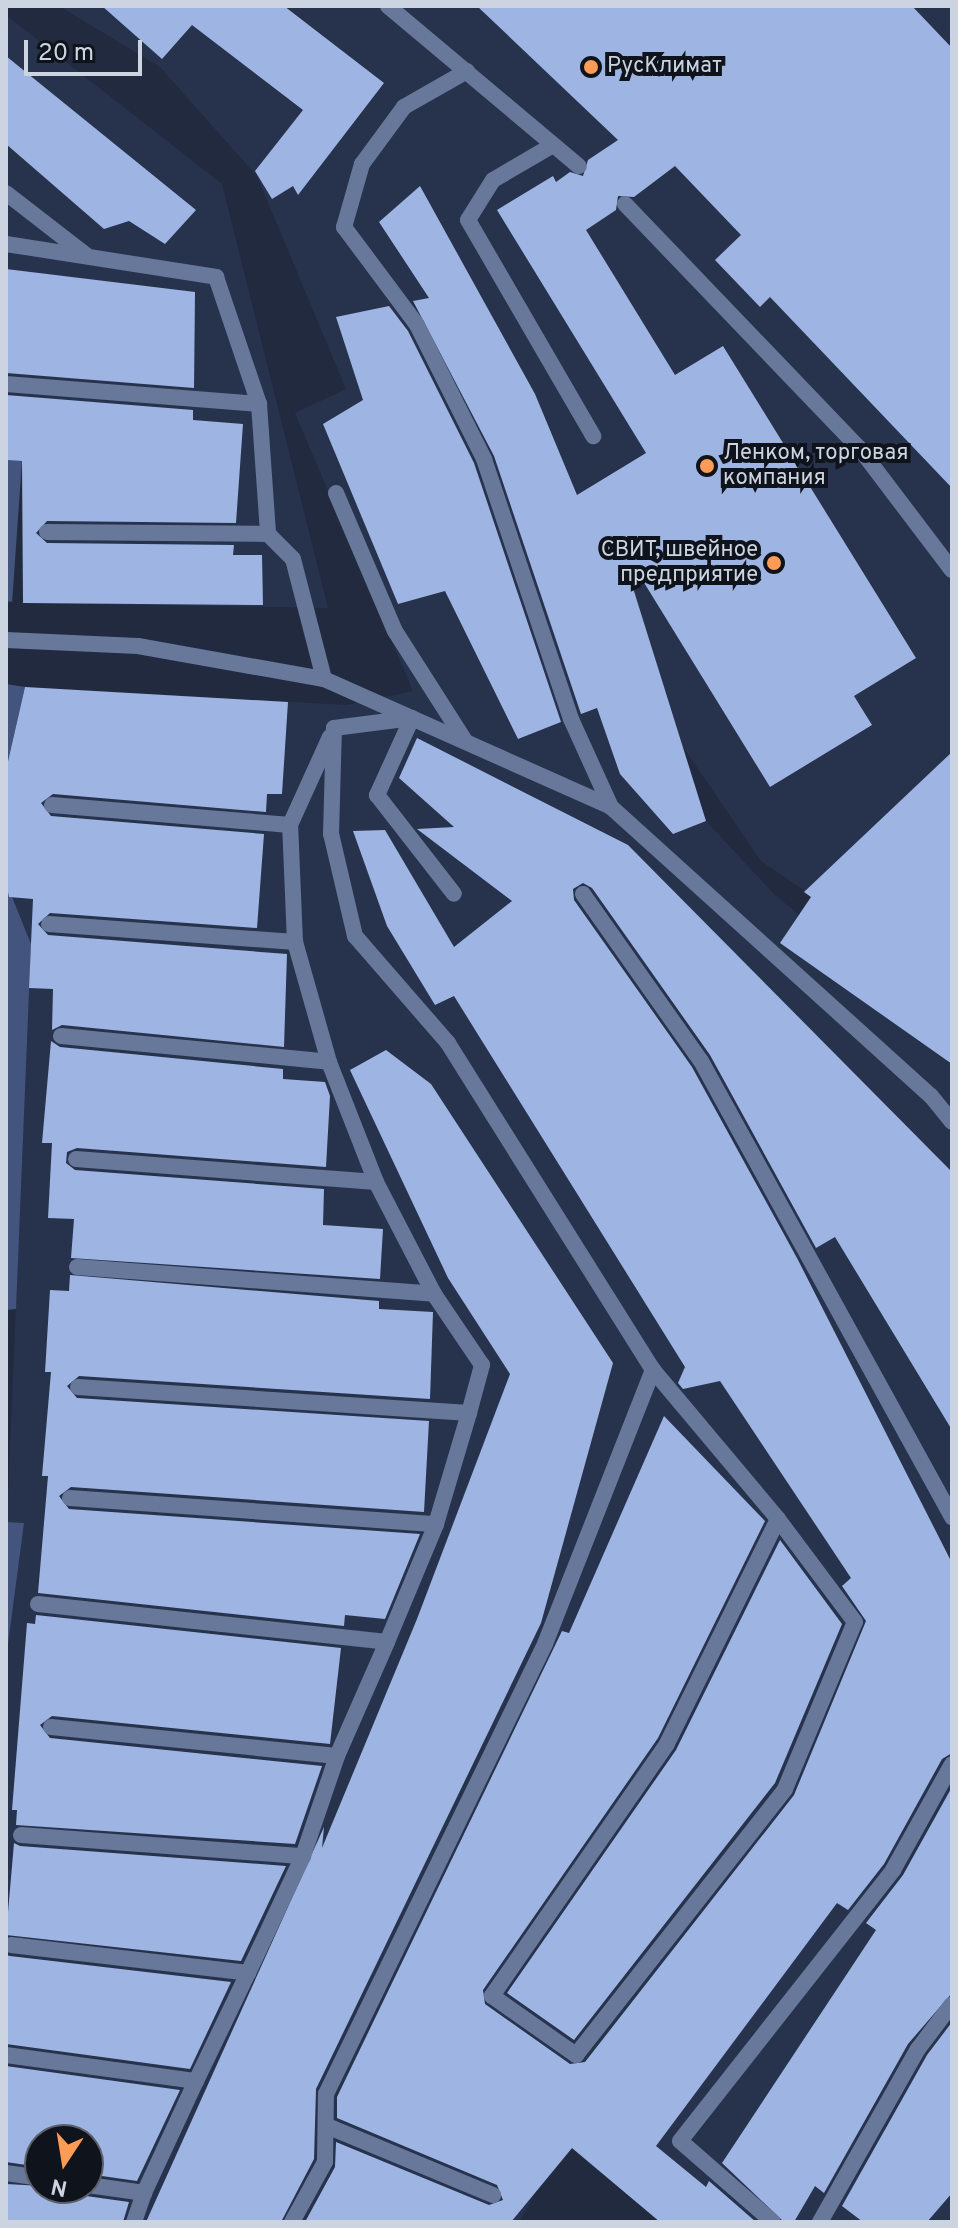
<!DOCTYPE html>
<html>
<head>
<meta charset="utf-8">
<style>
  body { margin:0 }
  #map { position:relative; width:958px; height:2228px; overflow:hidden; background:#212a3f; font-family:Overpass,sans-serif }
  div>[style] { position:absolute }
  .built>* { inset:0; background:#27334d }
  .forest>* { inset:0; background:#43557e; transform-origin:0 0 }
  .building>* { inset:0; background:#9eb4e2 }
  .service>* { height:16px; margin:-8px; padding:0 8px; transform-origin:8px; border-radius:8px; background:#67789b }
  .dots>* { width:22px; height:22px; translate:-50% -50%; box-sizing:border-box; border:4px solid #0f131c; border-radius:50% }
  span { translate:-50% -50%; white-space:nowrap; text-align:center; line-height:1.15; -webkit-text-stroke:8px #0f131c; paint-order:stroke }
  .poi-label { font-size:22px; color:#cdd4e1 }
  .left { translate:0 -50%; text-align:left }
  .right { translate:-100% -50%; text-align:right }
  .frame { position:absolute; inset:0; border:8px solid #cdd4e1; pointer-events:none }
  .north { position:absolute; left:24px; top:2124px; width:80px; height:80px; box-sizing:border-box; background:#0f131c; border:2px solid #5b606b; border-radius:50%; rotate:192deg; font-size:22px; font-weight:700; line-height:32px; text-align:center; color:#cdd4e1 }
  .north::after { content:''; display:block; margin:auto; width:28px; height:36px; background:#fd9c56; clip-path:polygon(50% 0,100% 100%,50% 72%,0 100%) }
  .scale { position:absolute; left:24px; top:40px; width:118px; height:36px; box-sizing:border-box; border:4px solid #cdd4e1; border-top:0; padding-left:10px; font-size:24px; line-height:28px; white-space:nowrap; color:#cdd4e1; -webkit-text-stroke:6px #0f131c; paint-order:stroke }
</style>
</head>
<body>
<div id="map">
  <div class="built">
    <div style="clip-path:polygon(evenodd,59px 6px,952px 6px,952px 991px,761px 861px,683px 747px,706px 821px,773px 893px,799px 915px,952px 1008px,952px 2222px,660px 2222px,572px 2149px,534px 2195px,520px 2222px,6px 2222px,6px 1543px,31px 944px,6px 882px,6px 770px,25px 687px,347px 705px,413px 691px,295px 413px,346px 389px,257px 176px,160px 67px,59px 6px,40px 2140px,88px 2140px,88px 2188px,40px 2188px,40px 2140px)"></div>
    <div style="clip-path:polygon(6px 15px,222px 184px,328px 608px,23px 603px,22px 461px,6px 460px)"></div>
  </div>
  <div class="forest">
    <div style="left:6px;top:460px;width:16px;height:141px;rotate:4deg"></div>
    <div style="clip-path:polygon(6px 684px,25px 687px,6px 769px)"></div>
    <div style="clip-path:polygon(6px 882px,31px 944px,16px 1309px,6px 1310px)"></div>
    <div style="clip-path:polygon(6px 1522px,24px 1523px,6px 1659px)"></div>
  </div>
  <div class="building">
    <div style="clip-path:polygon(102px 6px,284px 6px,384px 83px,298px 195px,293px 186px,272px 199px,255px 171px,303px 110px,192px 25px,162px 59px)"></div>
    <div style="clip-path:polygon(477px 6px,912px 6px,952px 48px,952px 488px,770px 297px,760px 307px,715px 260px,741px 235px,675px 166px,634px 197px,618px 196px,616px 210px,586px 230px,675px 375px,723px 346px,916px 658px,854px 696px,872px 725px,770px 787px,635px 568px,628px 572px,706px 821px,673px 834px,620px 774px,597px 708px,581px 714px,494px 456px,413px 301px,429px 298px,379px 222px,420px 186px,535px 394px,577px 495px,646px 453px,497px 210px,553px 176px,556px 182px,570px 172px,583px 176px,588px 160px,618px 140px)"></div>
    <div style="clip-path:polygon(6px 56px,196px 210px,165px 244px,129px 221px,104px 229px,6px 144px)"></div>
    <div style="clip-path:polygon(6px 269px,195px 292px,194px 388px,6px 373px)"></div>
    <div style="clip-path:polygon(389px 306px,408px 331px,474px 463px,561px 722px,518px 739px,445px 591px,398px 604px,323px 424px,363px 400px,336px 317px)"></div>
    <div style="clip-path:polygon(6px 395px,193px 410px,193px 420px,243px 424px,236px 523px,47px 521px,36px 533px,47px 543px,234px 545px,233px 555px,262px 555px,263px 605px,23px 603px,22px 461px,6px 460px)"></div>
    <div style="clip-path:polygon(25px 687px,288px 702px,282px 794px,267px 794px,266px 812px,53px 794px,41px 803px,51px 816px,264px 834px,257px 928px,50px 913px,38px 924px,48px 935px,287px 954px,284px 1047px,62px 1025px,52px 1030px,53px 989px,29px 988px,33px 899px,9px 897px,6px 882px,6px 770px)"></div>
    <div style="clip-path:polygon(417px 738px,628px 845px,952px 1172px,952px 1430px,835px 1237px,816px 1248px,710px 1055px,592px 888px,583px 883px,573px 889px,574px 900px,692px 1067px,797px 1258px,952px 1563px,952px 1753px,942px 1759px,884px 1864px,848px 1910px,837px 1903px,656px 2146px,706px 2187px,709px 2181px,756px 2222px,660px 2222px,572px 2148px,511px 2222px,305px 2222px,335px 2167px,336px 2142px,489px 2205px,503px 2200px,497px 2185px,337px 2118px,337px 2097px,562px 1631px,569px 1633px,664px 1416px,765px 1521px,658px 1738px,483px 1990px,485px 2004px,570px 2064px,585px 2062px,794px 1795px,866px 1621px,842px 1586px,851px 1578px,720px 1381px,683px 1389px,678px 1383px,685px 1367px,454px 996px,435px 1005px,387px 926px,353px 831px,385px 830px,454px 947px,512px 901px,417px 829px,454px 827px,399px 778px)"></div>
    <div style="clip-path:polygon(952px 752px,952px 1064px,780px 943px,811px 897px,804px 892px)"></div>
    <div style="clip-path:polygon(51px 1041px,60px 1047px,283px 1069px,283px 1079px,325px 1082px,330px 1096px,326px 1167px,77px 1148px,67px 1152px,66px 1163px,75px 1170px,324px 1189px,323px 1225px,383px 1229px,380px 1279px,71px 1258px,74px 1219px,48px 1218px,52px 1143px,42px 1143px)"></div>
    <div style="clip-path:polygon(386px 1050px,431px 1084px,613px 1363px,541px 1623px,316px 2089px,314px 2159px,281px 2222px,146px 2222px,324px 1827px,322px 1848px,417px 1619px,510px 1374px,448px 1278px,350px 1070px)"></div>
    <div style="clip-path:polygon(70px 1275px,379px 1301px,379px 1309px,433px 1312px,430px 1399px,79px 1376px,67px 1386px,77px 1398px,429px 1421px,424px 1512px,71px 1487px,59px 1496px,69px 1509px,420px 1534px,385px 1619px,345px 1615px,344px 1626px,38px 1593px,48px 1476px,42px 1476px,51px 1372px,45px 1372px,50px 1290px,69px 1291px)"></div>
    <div style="clip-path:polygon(780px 1540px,842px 1624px,775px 1783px,574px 2040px,507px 1993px,676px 1750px)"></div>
    <div style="clip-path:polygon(36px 1615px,341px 1648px,330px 1744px,52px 1716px,40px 1725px,50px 1738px,322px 1766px,295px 1844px,16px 1825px,17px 1810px,12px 1810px,27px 1623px,35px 1624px)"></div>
    <div style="clip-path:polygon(952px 1787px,952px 1993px,908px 2044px,824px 2193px,815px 2186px,794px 2222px,784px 2222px,722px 2163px,876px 1930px,866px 1923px,903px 1875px)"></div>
    <div style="clip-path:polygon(14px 1843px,20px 1846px,286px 1866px,241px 1961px,6px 1935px)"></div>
    <div style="clip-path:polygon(6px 1955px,10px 1956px,231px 1982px,190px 2069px,6px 2044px)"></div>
    <div style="clip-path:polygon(952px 2022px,952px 2193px,927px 2222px,863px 2222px,842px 2206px,927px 2055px)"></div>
    <div style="clip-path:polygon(6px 2066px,180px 2090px,137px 2181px,88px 2174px,88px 2140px,40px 2140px,40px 2167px,6px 2162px)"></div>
    <div style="clip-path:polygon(6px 2184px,78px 2188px,86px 2196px,129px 2202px,123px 2222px,6px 2222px)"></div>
  </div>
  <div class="service">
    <div style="left:388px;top:6px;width:249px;rotate:40deg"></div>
    <div style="left:467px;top:71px;width:73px;rotate:150.3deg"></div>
    <div style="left:404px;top:107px;width:71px;rotate:126.4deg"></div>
    <div style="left:362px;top:164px;width:66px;rotate:105.9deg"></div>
    <div style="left:344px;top:227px;width:122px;rotate:53.3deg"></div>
    <div style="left:417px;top:325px;width:150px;rotate:63.4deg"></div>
    <div style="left:484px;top:459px;width:274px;rotate:71.5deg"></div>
    <div style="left:571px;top:719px;width:97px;rotate:65.6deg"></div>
    <div style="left:553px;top:145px;width:69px;rotate:149.7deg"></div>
    <div style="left:493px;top:180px;width:47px;rotate:122deg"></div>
    <div style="left:468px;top:220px;width:250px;rotate:59.9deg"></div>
    <div style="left:6px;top:193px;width:101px;rotate:37.8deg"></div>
    <div style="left:625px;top:204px;width:339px;rotate:46.2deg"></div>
    <div style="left:860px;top:449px;width:152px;rotate:52.8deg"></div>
    <div style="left:6px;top:244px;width:213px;rotate:8.9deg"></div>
    <div style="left:216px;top:277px;width:134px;rotate:71.3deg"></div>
    <div style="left:259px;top:404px;width:130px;rotate:86deg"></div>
    <div style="left:268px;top:534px;width:35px;rotate:45deg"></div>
    <div style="left:293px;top:559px;width:124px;rotate:75.5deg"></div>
    <div style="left:6px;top:384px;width:254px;rotate:4.5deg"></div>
    <div style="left:336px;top:493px;width:150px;rotate:66.9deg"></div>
    <div style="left:395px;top:631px;width:130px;rotate:57.5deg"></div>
    <div style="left:47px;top:532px;width:221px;rotate:0.5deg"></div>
    <div style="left:6px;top:640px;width:132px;rotate:2.6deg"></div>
    <div style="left:138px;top:646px;width:189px;rotate:10.1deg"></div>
    <div style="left:324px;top:679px;width:314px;rotate:24deg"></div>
    <div style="left:611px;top:807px;width:431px;rotate:42.1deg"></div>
    <div style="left:931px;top:1096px;width:33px;rotate:51deg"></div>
    <div style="left:334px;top:728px;width:79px;rotate:-7.3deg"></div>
    <div style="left:412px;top:718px;width:85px;rotate:114.4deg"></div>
    <div style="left:377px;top:795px;width:125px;rotate:52.1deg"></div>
    <div style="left:52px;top:805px;width:239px;rotate:4.8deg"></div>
    <div style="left:290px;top:825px;width:97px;rotate:-65.6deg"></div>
    <div style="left:583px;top:894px;width:204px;rotate:54.8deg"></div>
    <div style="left:701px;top:1061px;width:521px;rotate:61.17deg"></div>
    <div style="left:49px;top:924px;width:247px;rotate:4.2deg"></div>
    <div style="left:295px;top:942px;width:117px;rotate:-92.4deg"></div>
    <div style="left:61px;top:1036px;width:269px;rotate:5.5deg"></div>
    <div style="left:329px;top:1062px;width:125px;rotate:-105.8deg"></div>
    <div style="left:76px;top:1159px;width:301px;rotate:4.4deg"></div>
    <div style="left:376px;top:1182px;width:129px;rotate:-111.4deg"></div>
    <div style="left:77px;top:1267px;width:358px;rotate:4.3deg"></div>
    <div style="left:434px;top:1294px;width:126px;rotate:-117.4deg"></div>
    <div style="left:653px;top:1370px;width:194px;rotate:50deg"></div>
    <div style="left:778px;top:1519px;width:251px;rotate:116.3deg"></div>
    <div style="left:667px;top:1744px;width:307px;rotate:124.8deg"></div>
    <div style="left:492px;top:1996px;width:103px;rotate:35.1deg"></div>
    <div style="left:576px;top:2055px;width:338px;rotate:-51.8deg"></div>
    <div style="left:785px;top:1789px;width:181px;rotate:-67.3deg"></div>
    <div style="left:855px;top:1622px;width:129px;rotate:-126.8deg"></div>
    <div style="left:78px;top:1387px;width:392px;rotate:3.8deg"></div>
    <div style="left:469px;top:1413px;width:50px;rotate:-74.8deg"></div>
    <div style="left:482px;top:1365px;width:86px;rotate:-124.1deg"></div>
    <div style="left:70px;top:1498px;width:367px;rotate:4.1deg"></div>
    <div style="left:436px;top:1524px;width:116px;rotate:-73.4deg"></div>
    <div style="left:38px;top:1604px;width:351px;rotate:6.2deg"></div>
    <div style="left:387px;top:1642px;width:128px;rotate:-67.4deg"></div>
    <div style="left:51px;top:1727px;width:287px;rotate:5.8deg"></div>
    <div style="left:337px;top:1756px;width:124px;rotate:-66.3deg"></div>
    <div style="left:21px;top:1835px;width:283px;rotate:4.3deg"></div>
    <div style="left:303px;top:1856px;width:106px;rotate:-71.2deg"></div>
    <div style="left:11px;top:1945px;width:239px;rotate:6.7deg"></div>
    <div style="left:248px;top:1973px;width:129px;rotate:-64.8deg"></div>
    <div style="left:6px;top:2055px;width:192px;rotate:7.8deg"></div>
    <div style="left:196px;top:2081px;width:120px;rotate:-64.3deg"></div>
    <div style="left:327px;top:2126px;width:180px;rotate:22.6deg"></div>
    <div style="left:6px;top:2173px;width:34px;rotate:8deg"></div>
    <div style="left:88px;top:2185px;width:57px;rotate:8.1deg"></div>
    <div style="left:144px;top:2193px;width:123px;rotate:-65.1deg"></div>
    <div style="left:134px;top:2222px;width:31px;rotate:-71deg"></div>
    <div style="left:292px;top:2222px;width:68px;rotate:-61.2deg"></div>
    <div style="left:325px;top:2162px;width:68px;rotate:-89.2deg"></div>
    <div style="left:326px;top:2094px;width:500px;rotate:-64.05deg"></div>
    <div style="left:545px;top:1644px;width:295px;rotate:-68.5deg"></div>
    <div style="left:653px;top:1370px;width:386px;rotate:-122.1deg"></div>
    <div style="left:448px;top:1043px;width:142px;rotate:-131deg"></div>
    <div style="left:355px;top:936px;width:105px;rotate:-103.2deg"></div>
    <div style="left:331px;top:834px;width:106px;rotate:-88.4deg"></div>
    <div style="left:773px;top:2222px;width:123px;rotate:-138.9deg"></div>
    <div style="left:680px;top:2141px;width:345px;rotate:-51.8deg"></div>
    <div style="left:893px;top:1870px;width:121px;rotate:-60.9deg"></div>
    <div style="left:820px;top:2222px;width:199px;rotate:-60.5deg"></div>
    <div style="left:918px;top:2049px;width:56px;rotate:-52.9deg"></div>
  </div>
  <div class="dots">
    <div style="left:591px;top:67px;background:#fd9c56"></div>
    <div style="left:707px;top:466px;background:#fd9c56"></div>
    <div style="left:774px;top:563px;background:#fd9c56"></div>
  </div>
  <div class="poi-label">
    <span class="left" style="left:607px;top:67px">РусКлимат</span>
    <span class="left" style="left:723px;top:466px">Ленком, торговая<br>компания</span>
    <span class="right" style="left:758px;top:563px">СВИТ, швейное<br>предприятие</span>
  </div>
  <div class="frame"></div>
  <div class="north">N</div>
  <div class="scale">20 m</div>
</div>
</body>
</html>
